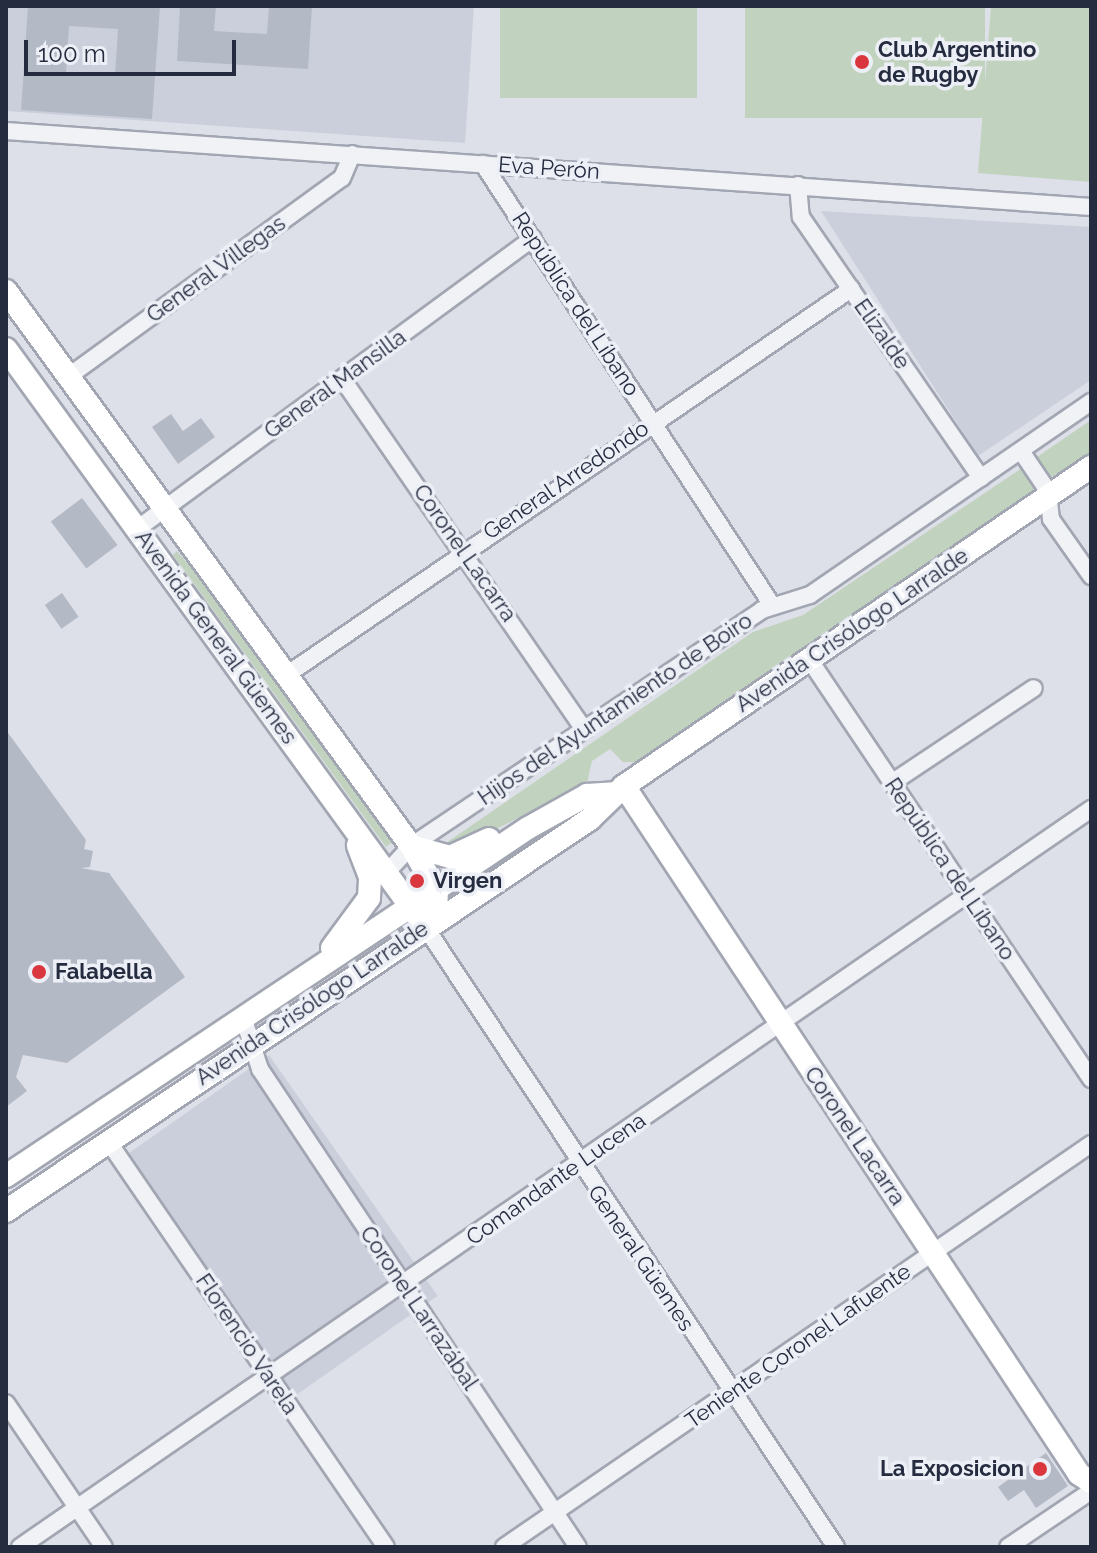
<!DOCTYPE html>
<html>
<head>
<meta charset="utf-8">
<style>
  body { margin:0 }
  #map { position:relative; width:1097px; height:1553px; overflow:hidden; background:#dde0e8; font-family:Raleway,sans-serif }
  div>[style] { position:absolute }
  .built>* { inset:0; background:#cbcfdb; transform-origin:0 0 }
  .green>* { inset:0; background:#c1d3be; transform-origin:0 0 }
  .building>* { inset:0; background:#b4b9c6; transform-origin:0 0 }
  .roads { filter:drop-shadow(2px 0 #a2a6b2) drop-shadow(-2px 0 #a2a6b2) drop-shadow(0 2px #a2a6b2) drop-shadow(0 -2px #a2a6b2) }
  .street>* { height:16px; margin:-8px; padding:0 8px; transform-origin:8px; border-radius:8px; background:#f0f2f6 }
  .secondary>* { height:22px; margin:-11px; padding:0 11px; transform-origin:11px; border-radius:11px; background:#fff }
  .dots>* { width:22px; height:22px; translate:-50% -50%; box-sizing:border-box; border:4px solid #edeff6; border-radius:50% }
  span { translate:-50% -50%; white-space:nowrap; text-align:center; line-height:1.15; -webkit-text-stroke:7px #edeff6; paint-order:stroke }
  .poi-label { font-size:22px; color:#252c40; font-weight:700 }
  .left { translate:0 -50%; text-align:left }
  .right { translate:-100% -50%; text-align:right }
  .street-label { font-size:22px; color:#252c40 }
  .frame { position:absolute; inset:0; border:8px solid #252c40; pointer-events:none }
  .scale { position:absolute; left:24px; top:40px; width:212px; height:36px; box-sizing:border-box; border:4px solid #252c40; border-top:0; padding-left:10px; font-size:24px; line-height:28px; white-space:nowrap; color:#252c40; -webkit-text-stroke:6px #edeff6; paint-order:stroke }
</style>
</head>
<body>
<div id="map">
  <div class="built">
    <div style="clip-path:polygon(6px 6px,474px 6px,465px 143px,6px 111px)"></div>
    <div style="clip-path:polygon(821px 211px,1091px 227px,1091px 380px,978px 456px)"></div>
    <div style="left:269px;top:1055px;width:294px;height:191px;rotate:55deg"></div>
  </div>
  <div class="green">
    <div style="left:500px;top:6px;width:197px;height:92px"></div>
    <div style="left:745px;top:6px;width:240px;height:112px"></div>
    <div style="clip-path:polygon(991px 6px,1091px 6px,1091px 182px,978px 173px)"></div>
    <div style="clip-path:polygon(1091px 420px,1091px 454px,1049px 478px,1037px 457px)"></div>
    <div style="clip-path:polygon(1025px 466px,1037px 485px,1034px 491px,641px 762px,623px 762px,610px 749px,592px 761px,587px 783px,459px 848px,443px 845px,753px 632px,803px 615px)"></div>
    <div style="clip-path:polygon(177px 551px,229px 613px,394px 841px,386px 847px,173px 555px)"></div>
  </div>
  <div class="building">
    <div style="clip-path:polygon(evenodd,28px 6px,160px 6px,152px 119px,21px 110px,28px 6px,69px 26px,118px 29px,115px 76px,66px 73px,69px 26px)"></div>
    <div style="clip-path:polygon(180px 6px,216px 6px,214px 31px,267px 34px,269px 6px,312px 6px,308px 69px,177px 61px)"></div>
    <div style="clip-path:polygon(171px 414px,183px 431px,201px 418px,215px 437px,178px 464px,152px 427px)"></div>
    <div style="left:82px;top:498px;width:59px;height:39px;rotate:53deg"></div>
    <div style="left:62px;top:593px;width:29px;height:21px;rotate:55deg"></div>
    <div style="clip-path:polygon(6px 730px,86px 840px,84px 849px,93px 851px,90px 867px,81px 868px,109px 873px,185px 977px,67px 1063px,23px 1055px,16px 1077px,27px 1091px,6px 1107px)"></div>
    <div style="clip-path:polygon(1046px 1453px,1068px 1486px,1036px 1508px,1024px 1490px,1008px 1501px,998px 1487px)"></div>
  </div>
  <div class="roads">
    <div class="street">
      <div style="left:6px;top:131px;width:1088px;rotate:4.01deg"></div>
      <div style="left:483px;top:164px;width:527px;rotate:56.76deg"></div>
      <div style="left:798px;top:185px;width:32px;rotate:85deg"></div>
      <div style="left:801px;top:217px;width:317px;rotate:55.4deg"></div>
      <div style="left:69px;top:376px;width:337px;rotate:-36deg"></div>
      <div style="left:342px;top:178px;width:26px;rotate:-67deg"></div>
      <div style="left:343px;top:380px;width:424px;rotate:55.4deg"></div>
      <div style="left:1021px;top:451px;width:48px;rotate:56deg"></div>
      <div style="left:1048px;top:491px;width:28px;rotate:84deg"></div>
      <div style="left:1051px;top:519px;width:70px;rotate:54.9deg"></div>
      <div style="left:137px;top:529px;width:491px;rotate:-36.3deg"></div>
      <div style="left:809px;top:659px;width:506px;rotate:56.12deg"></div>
      <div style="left:285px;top:676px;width:686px;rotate:-34.36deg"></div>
      <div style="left:893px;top:782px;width:169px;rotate:-33.7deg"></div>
      <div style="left:387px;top:872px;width:35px;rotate:-47deg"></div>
      <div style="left:411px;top:846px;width:423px;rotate:-33.9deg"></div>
      <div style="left:762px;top:610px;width:50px;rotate:-17.4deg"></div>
      <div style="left:810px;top:595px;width:341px;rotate:-34.5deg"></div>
      <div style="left:424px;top:925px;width:746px;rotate:56.48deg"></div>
      <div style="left:243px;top:1017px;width:55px;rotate:71.9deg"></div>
      <div style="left:260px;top:1069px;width:574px;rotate:56.37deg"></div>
      <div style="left:108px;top:1141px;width:492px;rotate:55.6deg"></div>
      <div style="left:6px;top:1403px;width:174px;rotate:55.8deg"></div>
      <div style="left:20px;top:1547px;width:1301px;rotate:-34.57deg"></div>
      <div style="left:504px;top:1547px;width:712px;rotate:-34.47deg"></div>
      <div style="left:1008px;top:1547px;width:100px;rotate:-34deg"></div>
    </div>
    <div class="secondary">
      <div style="left:6px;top:291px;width:687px;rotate:53.88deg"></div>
      <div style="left:411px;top:846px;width:52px;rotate:60deg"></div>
      <div style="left:437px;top:891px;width:17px;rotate:93deg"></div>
      <div style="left:436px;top:908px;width:19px;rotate:125deg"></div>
      <div style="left:6px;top:349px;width:703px;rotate:54.03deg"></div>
      <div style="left:624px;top:786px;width:825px;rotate:56.52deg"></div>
      <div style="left:1079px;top:1474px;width:14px;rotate:34deg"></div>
      <div style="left:411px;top:846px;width:41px;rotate:15.8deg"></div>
      <div style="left:450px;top:857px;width:43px;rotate:-24.8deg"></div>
      <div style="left:332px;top:948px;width:62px;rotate:-53.5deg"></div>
      <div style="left:369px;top:898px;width:21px;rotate:-87deg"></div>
      <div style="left:370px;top:877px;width:34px;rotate:-111deg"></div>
      <div style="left:6px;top:1176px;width:627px;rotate:-33.69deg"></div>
      <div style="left:528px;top:828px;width:68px;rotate:-29.2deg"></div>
      <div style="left:587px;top:795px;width:27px;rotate:-4deg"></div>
      <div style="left:6px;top:1211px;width:703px;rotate:-33.87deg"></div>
      <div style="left:590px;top:819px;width:47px;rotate:-44.1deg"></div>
      <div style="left:624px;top:786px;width:566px;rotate:-34.34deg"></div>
    </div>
  </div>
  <div class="dots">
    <div style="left:862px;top:62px;background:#d9373d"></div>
    <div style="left:417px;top:881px;background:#d9373d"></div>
    <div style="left:39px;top:972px;background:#d9373d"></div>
    <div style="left:1040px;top:1469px;background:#d9373d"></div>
  </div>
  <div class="poi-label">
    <span class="left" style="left:878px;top:62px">Club Argentino<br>de Rugby</span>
    <span class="left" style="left:433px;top:881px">Virgen</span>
    <span class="left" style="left:55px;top:972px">Falabella</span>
    <span class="right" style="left:1024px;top:1469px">La Exposicion</span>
  </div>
  <div class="street-label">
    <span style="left:549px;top:168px;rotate:4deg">Eva Perón</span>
    <span style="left:216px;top:269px;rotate:-36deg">General Villegas</span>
    <span style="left:576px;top:304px;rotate:57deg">República del Líbano</span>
    <span style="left:882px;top:334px;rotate:55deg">Elizalde</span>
    <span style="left:335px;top:384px;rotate:-36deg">General Mansilla</span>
    <span style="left:566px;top:480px;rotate:-34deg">General Arredondo</span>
    <span style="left:465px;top:553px;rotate:55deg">Coronel Lacarra</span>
    <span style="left:852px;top:630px;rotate:-34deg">Avenida Crisólogo Larralde</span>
    <span style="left:216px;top:637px;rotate:54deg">Avenida General Güemes</span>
    <span style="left:615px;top:709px;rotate:-34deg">Hijos del Ayuntamiento de Boiro</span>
    <span style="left:950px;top:869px;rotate:56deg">República del Líbano</span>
    <span style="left:312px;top:1003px;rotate:-34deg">Avenida Crisólogo Larralde</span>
    <span style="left:855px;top:1136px;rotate:56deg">Coronel Lacarra</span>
    <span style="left:556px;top:1179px;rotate:-35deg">Comandante Lucena</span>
    <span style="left:641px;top:1258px;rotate:56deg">General Güemes</span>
    <span style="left:419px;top:1308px;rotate:56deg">Coronel Larrazábal</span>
    <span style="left:247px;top:1344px;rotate:56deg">Florencio Varela</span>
    <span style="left:798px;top:1346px;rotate:-35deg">Teniente Coronel Lafuente</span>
  </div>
  <div class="frame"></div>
  <div class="scale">100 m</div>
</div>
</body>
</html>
